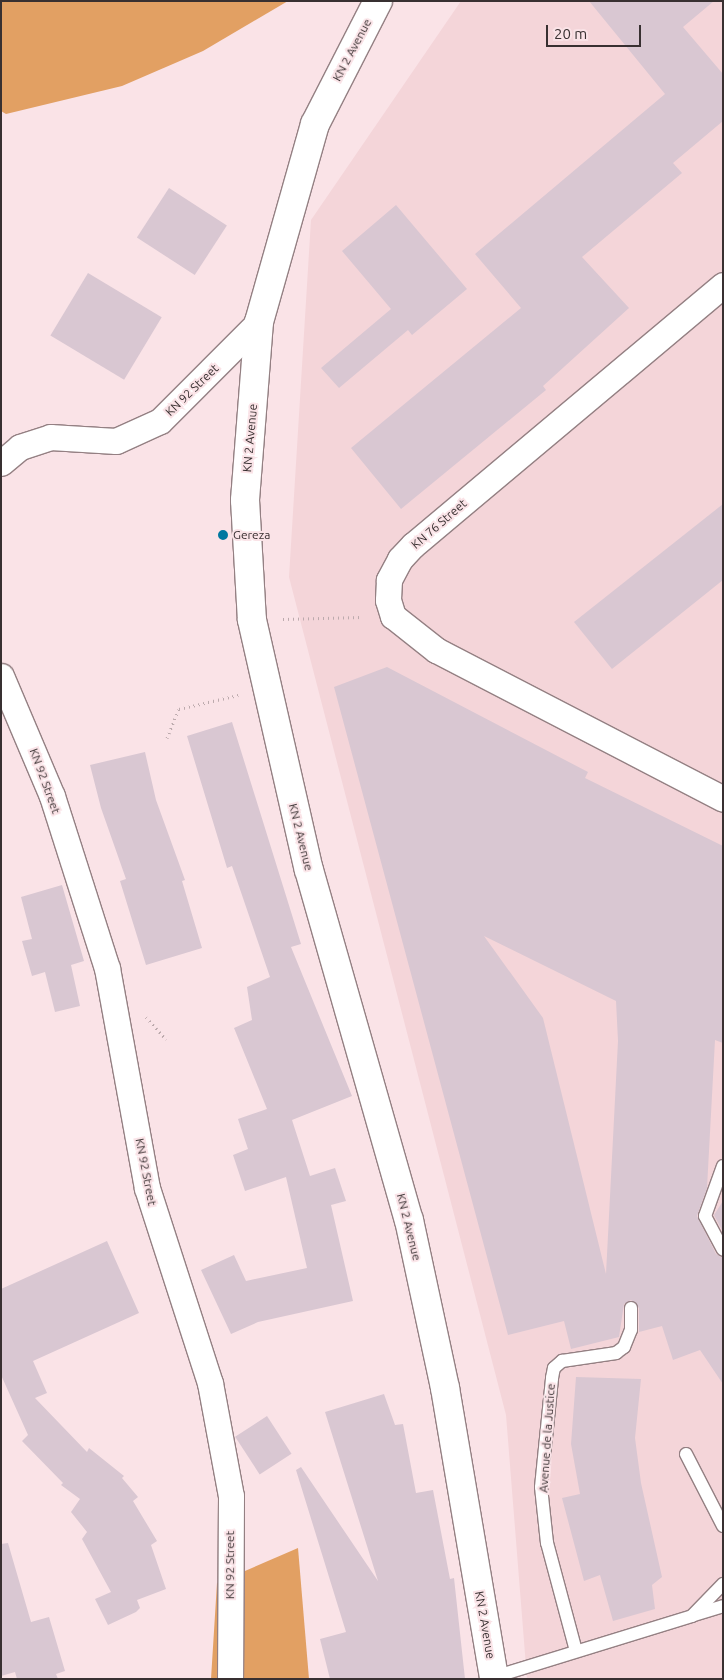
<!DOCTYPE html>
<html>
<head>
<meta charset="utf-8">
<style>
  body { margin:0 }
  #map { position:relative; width:724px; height:1680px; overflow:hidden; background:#fae3e7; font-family:Ubuntu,sans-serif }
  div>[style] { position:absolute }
  .built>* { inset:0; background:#f4d5d9 }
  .forest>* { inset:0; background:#e2a063 }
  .building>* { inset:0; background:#d9c7d2; transform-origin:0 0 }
  .path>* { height:3px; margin-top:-1.5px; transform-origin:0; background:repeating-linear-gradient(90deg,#bcaaad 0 1px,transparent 0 5px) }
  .roads { filter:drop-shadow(1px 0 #948083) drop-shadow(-1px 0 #948083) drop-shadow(0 1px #948083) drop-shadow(0 -1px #948083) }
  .lane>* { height:12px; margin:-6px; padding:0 6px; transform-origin:6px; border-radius:6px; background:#fff }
  .street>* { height:25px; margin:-12.5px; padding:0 12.5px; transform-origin:12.5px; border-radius:12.5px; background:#fff }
  .secondary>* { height:28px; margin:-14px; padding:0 14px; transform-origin:14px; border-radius:14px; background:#fff }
  .dots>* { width:14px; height:14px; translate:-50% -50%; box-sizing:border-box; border:2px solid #fae3e7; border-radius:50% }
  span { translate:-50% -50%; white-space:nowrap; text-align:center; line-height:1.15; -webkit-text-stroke:4px #fae3e7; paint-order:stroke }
  .street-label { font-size:12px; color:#383031 }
  .poi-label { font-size:12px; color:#383031 }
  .left { translate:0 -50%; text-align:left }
  .frame { position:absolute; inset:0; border:2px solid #383031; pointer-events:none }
  .scale { position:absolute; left:546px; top:25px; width:95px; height:22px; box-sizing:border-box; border:2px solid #383031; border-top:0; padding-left:6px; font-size:15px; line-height:18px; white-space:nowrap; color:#383031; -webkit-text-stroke:4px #fae3e7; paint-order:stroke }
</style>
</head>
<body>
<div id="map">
  <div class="built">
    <div style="clip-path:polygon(461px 1px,723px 1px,723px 1679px,527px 1679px,506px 1415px,289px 577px,311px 220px)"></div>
  </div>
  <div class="forest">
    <div style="clip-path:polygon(1px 1px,288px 1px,203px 51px,122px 86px,6px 114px,1px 111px)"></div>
    <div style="clip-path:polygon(298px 1548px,309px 1679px,211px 1679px,217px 1583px)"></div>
  </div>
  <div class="building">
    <div style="clip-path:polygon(589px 1px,714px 1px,683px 27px,723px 74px,723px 121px,673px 163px,682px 173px,582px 257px,629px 308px,543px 386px,546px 390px,401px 509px,351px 448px,521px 308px,475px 254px,665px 94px)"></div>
    <div style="left:169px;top:188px;width:69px;height:59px;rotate:33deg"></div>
    <div style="clip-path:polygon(396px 205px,467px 289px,412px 335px,408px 330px,339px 388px,321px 368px,391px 309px,342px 251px)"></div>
    <div style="left:88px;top:273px;width:86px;height:73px;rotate:31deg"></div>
    <div style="clip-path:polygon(723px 504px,723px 580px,612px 669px,574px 622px)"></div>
    <div style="clip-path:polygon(evenodd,387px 667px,588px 772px,585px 778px,723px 846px,723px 1043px,715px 1040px,707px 1188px,697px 1216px,716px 1254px,723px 1258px,723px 1384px,700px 1350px,673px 1360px,662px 1326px,639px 1332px,639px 1308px,631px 1300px,624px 1304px,619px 1337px,571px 1349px,564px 1321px,508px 1335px,334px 687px,387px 667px,484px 936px,616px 1001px,618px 1041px,606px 1274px,543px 1018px,484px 936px)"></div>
    <div style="clip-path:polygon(232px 722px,301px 944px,291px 947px,352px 1096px,292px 1120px,310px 1176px,335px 1168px,346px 1201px,331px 1205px,353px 1301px,258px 1322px,231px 1334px,201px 1270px,234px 1255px,246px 1281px,307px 1268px,286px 1177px,245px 1191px,233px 1155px,248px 1149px,238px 1119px,267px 1109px,234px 1028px,252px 1020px,247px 987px,270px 977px,232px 866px,227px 868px,187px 736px)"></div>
    <div style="clip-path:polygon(145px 752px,156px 800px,185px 880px,182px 881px,202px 948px,146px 965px,120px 881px,126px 879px,101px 808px,90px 765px)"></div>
    <div style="clip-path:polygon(62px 885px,84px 961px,71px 965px,80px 1006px,55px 1012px,45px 972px,32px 976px,22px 941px,32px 939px,21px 897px)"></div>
    <div style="clip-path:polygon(723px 1201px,723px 1232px,714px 1215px)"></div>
    <div style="clip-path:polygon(107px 1241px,139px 1313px,33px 1361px,47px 1393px,35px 1398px,87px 1452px,89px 1448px,124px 1476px,122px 1478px,138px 1497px,133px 1501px,157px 1541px,151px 1545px,166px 1589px,137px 1600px,140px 1608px,136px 1612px,108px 1625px,95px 1599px,111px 1592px,82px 1539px,87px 1532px,71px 1512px,80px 1499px,61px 1485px,63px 1483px,22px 1441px,28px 1435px,1px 1375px,1px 1289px)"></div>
    <div style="clip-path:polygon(576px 1377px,641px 1379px,635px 1438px,641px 1483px,662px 1577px,652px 1585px,655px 1609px,613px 1621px,600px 1575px,584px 1581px,562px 1498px,580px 1494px,571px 1444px)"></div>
    <div style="clip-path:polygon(384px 1394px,395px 1425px,403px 1424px,416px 1493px,433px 1490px,450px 1579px,454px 1578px,465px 1679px,330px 1679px,320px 1639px,346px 1632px,296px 1470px,301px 1467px,378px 1581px,325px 1412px)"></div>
    <div style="left:267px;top:1416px;width:45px;height:38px;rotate:57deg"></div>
    <div style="clip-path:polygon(8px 1543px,31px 1622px,49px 1617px,65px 1671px,56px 1674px,58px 1679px,17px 1679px,15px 1672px,1px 1676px,1px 1544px)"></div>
  </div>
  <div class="path">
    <div style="left:283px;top:619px;width:79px;rotate:-1.5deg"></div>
    <div style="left:167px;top:738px;width:31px;rotate:-68deg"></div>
    <div style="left:179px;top:709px;width:61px;rotate:-13.3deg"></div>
    <div style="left:146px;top:1017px;width:30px;rotate:48deg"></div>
  </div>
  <div class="roads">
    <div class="lane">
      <div style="left:723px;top:1166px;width:53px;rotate:109.8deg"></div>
      <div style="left:705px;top:1216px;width:38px;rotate:62deg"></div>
      <div style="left:686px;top:1454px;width:81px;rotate:62.8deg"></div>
      <div style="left:694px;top:1615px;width:30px;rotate:-17deg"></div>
      <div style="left:576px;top:1651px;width:112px;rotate:-105deg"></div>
      <div style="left:547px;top:1543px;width:56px;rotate:-96.1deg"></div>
      <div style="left:541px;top:1487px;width:110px;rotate:-84.2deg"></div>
      <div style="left:552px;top:1378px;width:10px;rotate:-79deg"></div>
      <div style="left:554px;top:1368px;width:11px;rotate:-41deg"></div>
      <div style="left:562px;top:1361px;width:55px;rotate:-8.4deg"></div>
      <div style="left:616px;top:1353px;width:10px;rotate:-37deg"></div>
      <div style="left:624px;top:1347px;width:18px;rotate:-68deg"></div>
      <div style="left:631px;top:1330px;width:22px;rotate:-90deg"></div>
      <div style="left:494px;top:1677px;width:207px;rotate:-17.1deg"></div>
      <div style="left:692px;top:1616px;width:45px;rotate:-45.9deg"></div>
    </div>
    <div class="street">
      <div style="left:723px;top:285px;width:405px;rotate:140deg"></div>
      <div style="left:413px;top:545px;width:19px;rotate:133deg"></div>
      <div style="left:400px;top:559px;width:24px;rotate:118deg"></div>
      <div style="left:389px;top:580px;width:20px;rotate:93deg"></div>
      <div style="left:388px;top:600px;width:17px;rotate:73deg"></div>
      <div style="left:393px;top:616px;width:55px;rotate:38.3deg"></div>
      <div style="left:436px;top:650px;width:323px;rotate:27.4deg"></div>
      <div style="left:1px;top:463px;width:25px;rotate:-40deg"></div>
      <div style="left:20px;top:447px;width:32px;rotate:-18deg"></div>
      <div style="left:50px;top:437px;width:66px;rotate:3.5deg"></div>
      <div style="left:116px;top:441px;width:48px;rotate:-24.4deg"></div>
      <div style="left:160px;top:421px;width:140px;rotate:-45deg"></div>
      <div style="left:1px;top:676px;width:130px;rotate:67deg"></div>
      <div style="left:52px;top:796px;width:181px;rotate:72.3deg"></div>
      <div style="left:107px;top:968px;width:224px;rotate:79.7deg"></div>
      <div style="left:147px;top:1188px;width:205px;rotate:72.1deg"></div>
      <div style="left:210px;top:1383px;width:115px;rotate:79.5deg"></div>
      <div style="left:231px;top:1496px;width:183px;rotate:90.3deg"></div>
    </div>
    <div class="secondary">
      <div style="left:378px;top:1px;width:138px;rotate:117.1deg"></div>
      <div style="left:315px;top:124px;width:206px;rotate:105.8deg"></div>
      <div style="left:259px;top:322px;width:179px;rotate:94.5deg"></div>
      <div style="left:245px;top:500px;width:120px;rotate:86.7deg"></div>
      <div style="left:252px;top:620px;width:256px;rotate:77.2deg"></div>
      <div style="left:309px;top:870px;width:364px;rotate:74.1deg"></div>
      <div style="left:409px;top:1220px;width:172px;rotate:77.9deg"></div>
      <div style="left:445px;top:1388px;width:295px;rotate:80.4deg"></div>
    </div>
  </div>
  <div class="dots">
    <div style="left:223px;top:535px;background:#0078a0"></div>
  </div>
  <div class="street-label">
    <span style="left:352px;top:50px;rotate:-62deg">KN 2 Avenue</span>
    <span style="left:192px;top:390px;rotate:-44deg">KN 92 Street</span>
    <span style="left:250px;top:438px;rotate:-85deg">KN 2 Avenue</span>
    <span style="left:439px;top:524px;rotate:-41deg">KN 76 Street</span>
    <span style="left:45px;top:781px;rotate:70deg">KN 92 Street</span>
    <span style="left:301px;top:837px;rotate:76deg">KN 2 Avenue</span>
    <span style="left:146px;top:1172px;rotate:79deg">KN 92 Street</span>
    <span style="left:409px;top:1227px;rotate:76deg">KN 2 Avenue</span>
    <span style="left:547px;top:1438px;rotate:-86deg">Avenue de la Justice</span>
    <span style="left:230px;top:1565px;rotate:-90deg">KN 92 Street</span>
    <span style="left:485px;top:1625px;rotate:80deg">KN 2 Avenue</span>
  </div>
  <div class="poi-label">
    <span class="left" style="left:233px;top:535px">Gereza</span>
  </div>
  <div class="frame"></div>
  <div class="scale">20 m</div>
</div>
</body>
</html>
